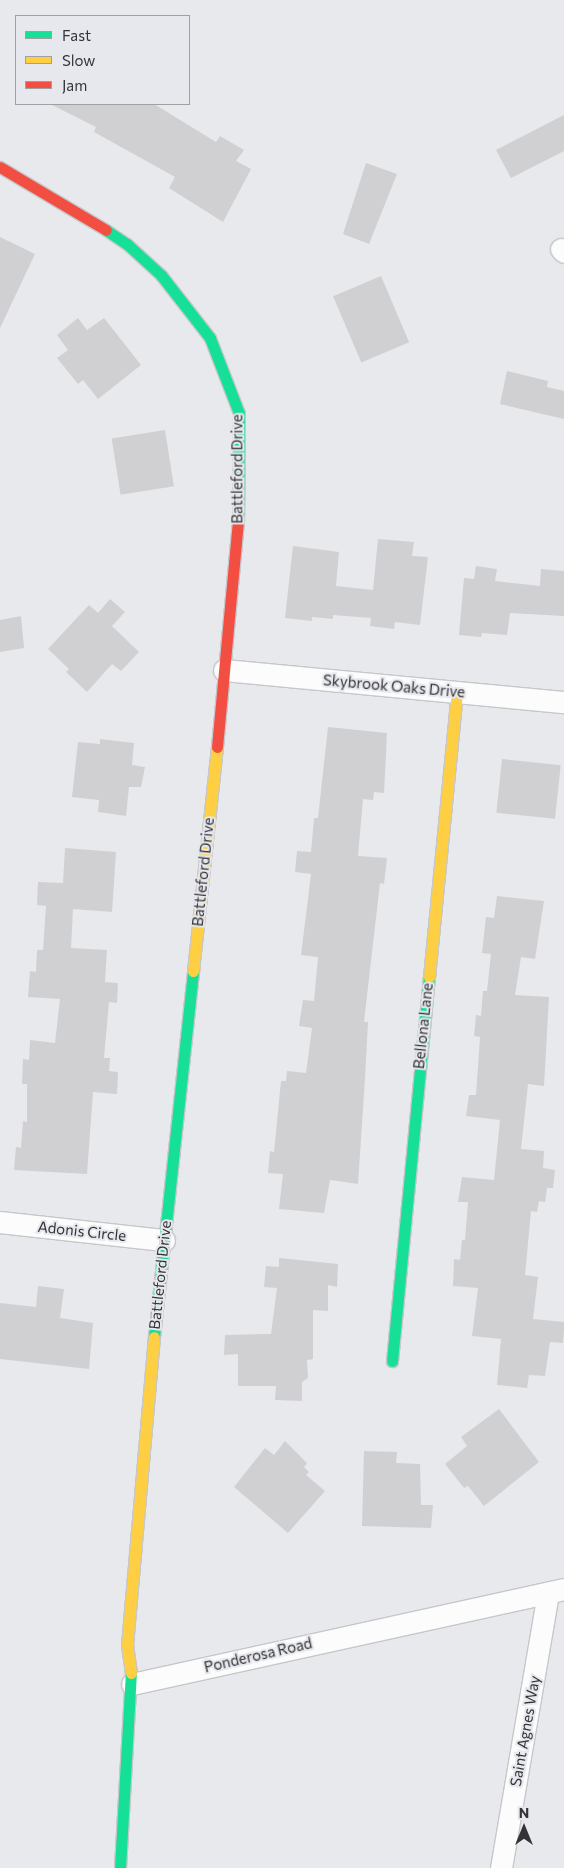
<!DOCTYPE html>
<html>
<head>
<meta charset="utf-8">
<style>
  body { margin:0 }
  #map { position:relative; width:564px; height:1868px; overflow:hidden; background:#e8e9ed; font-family:Commissioner,sans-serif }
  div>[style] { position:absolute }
  .building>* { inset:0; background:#d0d0d3; transform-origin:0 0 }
  .roads { filter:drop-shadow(1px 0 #c6c7ca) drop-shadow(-1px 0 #c6c7ca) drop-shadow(0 1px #c6c7ca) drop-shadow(0 -1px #c6c7ca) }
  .street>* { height:21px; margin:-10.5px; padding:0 10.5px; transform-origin:10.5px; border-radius:10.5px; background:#fcfcfc }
  .fast>* { height:11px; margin:-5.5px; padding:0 5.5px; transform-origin:5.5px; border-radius:5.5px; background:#16e098 }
  .slow>* { height:11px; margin:-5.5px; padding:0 5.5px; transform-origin:5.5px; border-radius:5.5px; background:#ffcf43 }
  .jam>* { height:11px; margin:-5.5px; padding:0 5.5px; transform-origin:5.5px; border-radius:5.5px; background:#f24e42 }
  span { translate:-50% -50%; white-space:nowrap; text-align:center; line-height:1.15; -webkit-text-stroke:4px #e7e8ee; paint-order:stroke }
  .street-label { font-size:15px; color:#343436 }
  .legend { position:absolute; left:15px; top:15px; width:175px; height:90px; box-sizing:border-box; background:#e7e8ee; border:1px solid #9fa0a4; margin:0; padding:6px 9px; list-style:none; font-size:15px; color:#343436 }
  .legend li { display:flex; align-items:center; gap:10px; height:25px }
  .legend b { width:25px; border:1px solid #9fa0a4 }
  .north { position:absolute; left:499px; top:1803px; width:50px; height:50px; -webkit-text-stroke:4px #e7e8ee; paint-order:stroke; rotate:0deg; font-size:14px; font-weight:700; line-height:20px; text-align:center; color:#343436 }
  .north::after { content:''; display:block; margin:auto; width:18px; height:22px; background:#343436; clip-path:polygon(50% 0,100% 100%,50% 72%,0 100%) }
</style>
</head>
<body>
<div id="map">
  <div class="building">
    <div style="clip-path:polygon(50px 104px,154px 104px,216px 142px,220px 136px,244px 150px,236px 161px,251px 169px,223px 222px,169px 188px,175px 177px,94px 132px,96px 127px)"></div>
    <div style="clip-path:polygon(564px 115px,564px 151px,511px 178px,496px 150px)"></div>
    <div style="clip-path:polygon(366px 163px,397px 174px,369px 244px,343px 234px)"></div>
    <div style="clip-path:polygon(0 237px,35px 254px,0 328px)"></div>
    <div style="left:381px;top:276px;width:72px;height:52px;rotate:67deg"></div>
    <div style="clip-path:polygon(78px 318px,87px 330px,104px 318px,141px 365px,98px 399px,83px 380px,78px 384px,57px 358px,68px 350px,57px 335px)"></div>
    <div style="clip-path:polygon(507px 371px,548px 381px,547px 387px,564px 391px,564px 419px,500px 404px)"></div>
    <div style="left:165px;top:430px;width:57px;height:54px;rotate:81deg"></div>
    <div style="clip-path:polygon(378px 539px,414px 542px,412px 556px,428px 557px,420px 625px,395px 622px,394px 629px,370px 626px,371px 618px,333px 615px,333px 619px,312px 617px,312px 621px,285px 618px,293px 546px,339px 552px,336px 586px,373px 590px)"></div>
    <div style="clip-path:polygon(476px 566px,497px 569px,495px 581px,540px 586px,541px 569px,564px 571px,564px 616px,510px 613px,507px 635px,482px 633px,481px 637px,459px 635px,464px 578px,474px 579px)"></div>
    <div style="clip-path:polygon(110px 599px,125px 612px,112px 626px,139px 652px,121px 671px,112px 664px,87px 692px,66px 672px,69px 669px,48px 649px,89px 605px,98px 613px)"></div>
    <div style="clip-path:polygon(21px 616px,24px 648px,0 652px,0 620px)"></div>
    <div style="clip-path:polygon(328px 727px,387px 733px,384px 793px,374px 792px,373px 800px,363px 799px,358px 856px,387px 858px,384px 884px,380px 883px,364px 1022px,368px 1022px,365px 1078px,358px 1184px,330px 1180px,324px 1213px,279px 1209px,283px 1174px,268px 1173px,270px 1151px,274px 1152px,281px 1081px,286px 1081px,287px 1071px,306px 1073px,312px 1028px,299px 1026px,303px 1000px,314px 1001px,318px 957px,301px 955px,311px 874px,295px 872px,297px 851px,311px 852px,314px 818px,318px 818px)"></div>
    <div style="clip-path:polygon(100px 739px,134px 743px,132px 765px,145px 767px,141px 787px,129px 787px,126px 816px,98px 812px,99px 800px,72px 797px,78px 742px,100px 744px)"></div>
    <div style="left:502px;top:759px;width:59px;height:54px;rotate:6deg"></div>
    <div style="clip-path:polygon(65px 848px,116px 852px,112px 912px,73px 909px,71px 948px,107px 950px,105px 982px,118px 983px,117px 1003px,109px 1002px,104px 1058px,110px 1058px,109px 1071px,118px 1072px,117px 1094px,93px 1092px,87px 1174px,14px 1170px,16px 1147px,21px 1148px,23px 1121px,27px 1122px,27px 1084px,22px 1084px,23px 1059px,29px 1060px,30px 1040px,55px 1043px,60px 999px,28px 997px,30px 971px,36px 972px,37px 950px,43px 950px,46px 906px,37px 905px,38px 882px,63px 883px)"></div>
    <div style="clip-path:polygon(497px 896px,544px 901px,535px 959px,521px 957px,515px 995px,549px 997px,544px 1086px,528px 1084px,521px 1149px,544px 1151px,543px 1168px,555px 1170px,553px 1188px,547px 1188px,545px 1202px,539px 1201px,537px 1212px,531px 1211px,525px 1275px,538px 1277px,533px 1319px,564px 1322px,564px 1330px,563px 1343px,550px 1342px,545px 1376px,529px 1375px,527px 1388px,497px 1385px,501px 1339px,472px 1336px,478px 1288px,453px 1286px,454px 1259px,460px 1260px,462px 1240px,465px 1240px,468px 1202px,458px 1202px,462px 1177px,494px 1180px,500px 1120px,466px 1116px,469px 1095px,476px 1095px,480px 1037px,474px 1036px,476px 1015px,481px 1016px,483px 991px,487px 991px,491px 954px,482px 953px,486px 917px,494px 918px)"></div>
    <div style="clip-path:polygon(279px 1258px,338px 1264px,337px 1287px,328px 1285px,328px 1311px,313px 1310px,313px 1359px,307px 1360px,308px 1378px,302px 1382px,302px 1401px,275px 1400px,276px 1386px,238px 1386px,238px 1354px,224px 1355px,225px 1335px,271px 1334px,277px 1288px,264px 1287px,266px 1266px,279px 1267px)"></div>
    <div style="clip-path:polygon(38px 1286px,64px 1289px,60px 1318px,93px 1323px,89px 1369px,0 1359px,0 1303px,36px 1307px)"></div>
    <div style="clip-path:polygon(499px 1409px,539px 1462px,484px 1506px,468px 1486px,464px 1488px,445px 1464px,467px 1446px,461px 1437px)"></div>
    <div style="clip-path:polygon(285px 1441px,307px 1463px,304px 1467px,309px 1472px,306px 1475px,325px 1491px,288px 1533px,234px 1487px,265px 1448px,274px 1455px)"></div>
    <div style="clip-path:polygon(364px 1451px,397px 1452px,396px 1463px,420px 1464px,421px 1505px,433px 1505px,431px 1528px,362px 1526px)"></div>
  </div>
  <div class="roads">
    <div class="street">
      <div style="left:561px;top:249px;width:4px;rotate:45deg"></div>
      <div style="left:224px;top:670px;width:342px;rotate:5.4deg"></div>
      <div style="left:0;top:1222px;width:165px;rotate:6.3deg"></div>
      <div style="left:132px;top:1684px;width:442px;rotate:-12.4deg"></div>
      <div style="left:501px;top:1868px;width:279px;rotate:-80.3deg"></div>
    </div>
    <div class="fast">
      <div style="left:106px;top:230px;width:25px;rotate:34deg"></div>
      <div style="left:127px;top:244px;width:46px;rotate:42.4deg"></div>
      <div style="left:161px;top:275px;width:80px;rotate:52.1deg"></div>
      <div style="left:210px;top:338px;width:80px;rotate:68.9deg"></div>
      <div style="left:239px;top:413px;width:109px;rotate:90.5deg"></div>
      <div style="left:154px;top:1337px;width:368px;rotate:-83.9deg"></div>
      <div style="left:392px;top:1361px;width:386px;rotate:-84.5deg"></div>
      <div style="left:120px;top:1868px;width:195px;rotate:-86.8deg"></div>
    </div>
    <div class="slow">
      <div style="left:193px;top:971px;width:225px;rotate:-83.9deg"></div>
      <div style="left:429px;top:977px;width:286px;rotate:-84.4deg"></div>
      <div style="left:131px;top:1673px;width:28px;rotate:-98deg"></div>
      <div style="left:127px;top:1645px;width:309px;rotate:-85deg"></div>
    </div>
    <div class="jam">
      <div style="left:0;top:167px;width:123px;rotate:30.7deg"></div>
      <div style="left:217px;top:747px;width:226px;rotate:-84.7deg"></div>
    </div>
  </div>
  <div class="street-label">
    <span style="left:237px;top:469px;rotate:-90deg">Battleford Drive</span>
    <span style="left:394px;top:686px;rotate:5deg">Skybrook Oaks Drive</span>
    <span style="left:203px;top:872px;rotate:-84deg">Battleford Drive</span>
    <span style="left:423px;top:1026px;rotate:-84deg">Bellona Lane</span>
    <span style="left:82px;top:1231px;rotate:6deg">Adonis Circle</span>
    <span style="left:160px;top:1275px;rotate:-84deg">Battleford Drive</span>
    <span style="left:258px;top:1655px;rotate:-13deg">Ponderosa Road</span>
    <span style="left:525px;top:1731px;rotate:-80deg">Saint Agnes Way</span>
  </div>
  <ul class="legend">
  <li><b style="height:6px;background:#16e098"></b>Fast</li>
  <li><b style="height:6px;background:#ffcf43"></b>Slow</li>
  <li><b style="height:6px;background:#f24e42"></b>Jam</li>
  </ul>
  <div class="north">N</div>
</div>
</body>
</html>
